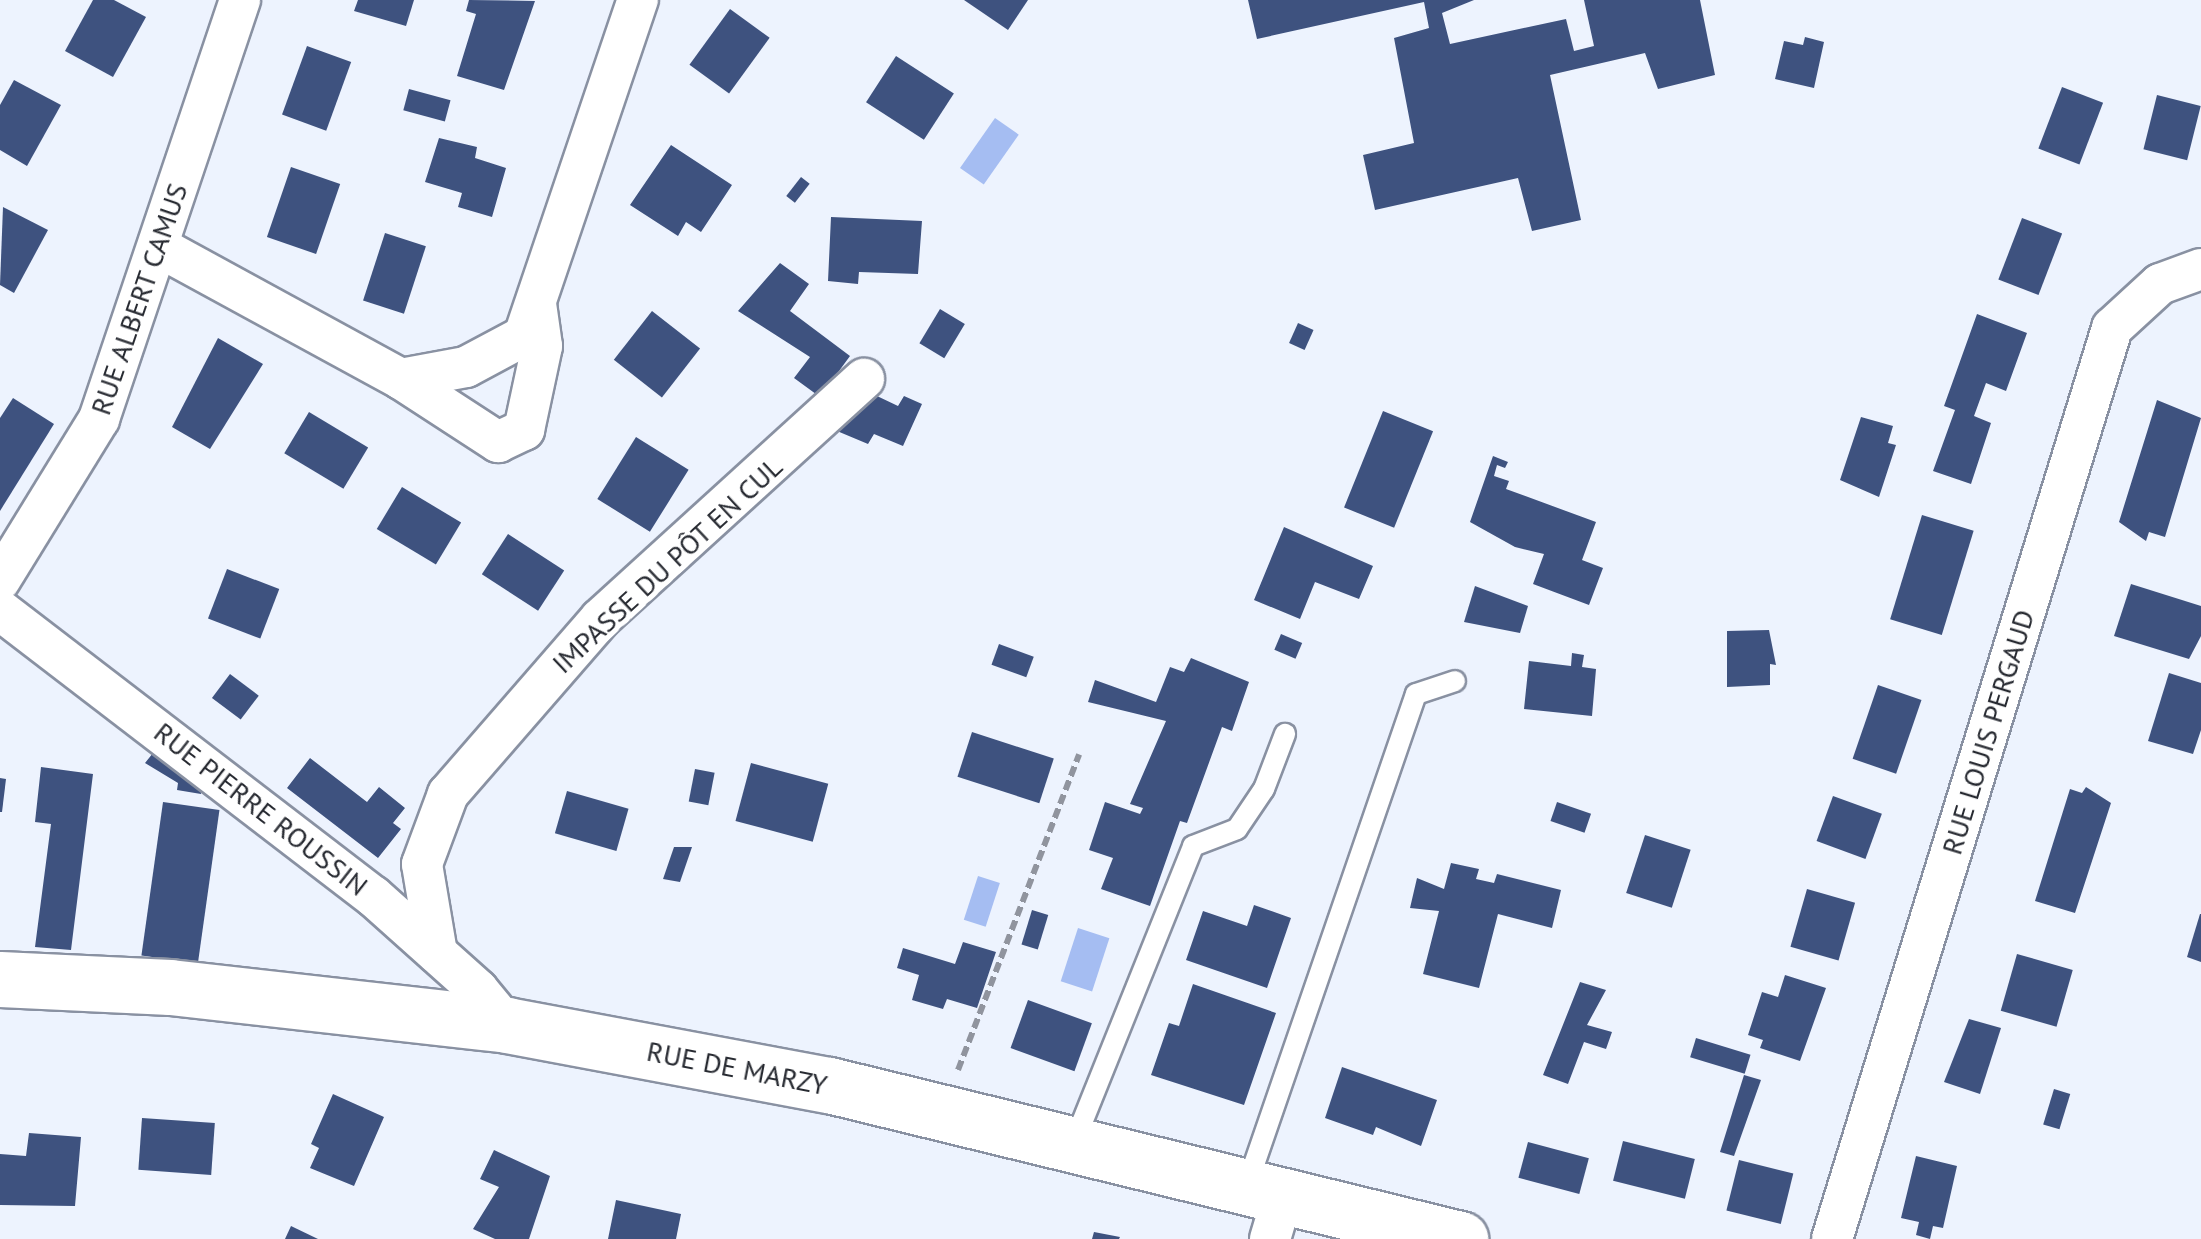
<!DOCTYPE html>
<html>
<head>
<meta charset="utf-8">
<style>
  body { margin:0 }
  #map { position:relative; width:2201px; height:1239px; overflow:hidden; background:#edf3fe; font-family:"PT Sans",sans-serif }
  div>[style] { position:absolute }
  .water>* { inset:0; background:#a5bdf2; transform-origin:0 0 }
  .building>* { inset:0; background:#3e527f; transform-origin:0 0 }
  .path>* { height:6px; margin-top:-3px; transform-origin:0; background:repeating-linear-gradient(90deg,#90949e 0 10px,transparent 0 15px) }
  .roads { filter:drop-shadow(2px 0 #8991a2) drop-shadow(-2px 0 #8991a2) drop-shadow(0 2px #8991a2) drop-shadow(0 -2px #8991a2) }
  .service>* { height:20px; margin:-10px; padding:0 10px; transform-origin:10px; border-radius:10px; background:#fff }
  .minor>* { height:40px; margin:-20px; padding:0 20px; transform-origin:20px; border-radius:20px; background:#fff }
  .secondary>* { height:55px; margin:-27.5px; padding:0 27.5px; transform-origin:27.5px; border-radius:27.5px; background:#fff }
  span { translate:-50% -50%; white-space:nowrap; text-align:center; line-height:1.15; -webkit-text-stroke:10px #fff; paint-order:stroke }
  .street-label { font-size:28px; color:#272a31 }
</style>
</head>
<body>
<div id="map">
  <div class="water">
    <div style="left:995px;top:118px;width:29px;height:61px;rotate:35deg"></div>
    <div style="left:978px;top:876px;width:23px;height:46px;rotate:18deg"></div>
    <div style="left:1078px;top:928px;width:33px;height:56px;rotate:18deg"></div>
  </div>
  <div class="building">
    <div style="clip-path:polygon(93px 0,114px 0,146px 17px,113px 77px,65px 51px)"></div>
    <div style="clip-path:polygon(358px 0,414px 0,406px 26px,354px 11px)"></div>
    <div style="clip-path:polygon(469px 0,535px 1px,504px 90px,457px 76px,476px 14px,466px 11px)"></div>
    <div style="clip-path:polygon(964px 0,1028px 0,1008px 30px)"></div>
    <div style="clip-path:polygon(1248px 0,1474px 0,1442px 13px,1450px 44px,1566px 19px,1574px 51px,1594px 46px,1584px 0,1700px 0,1715px 75px,1658px 89px,1645px 53px,1550px 75px,1581px 220px,1532px 231px,1518px 178px,1375px 210px,1363px 155px,1414px 143px,1394px 38px,1429px 28px,1424px 2px,1257px 39px)"></div>
    <div style="left:730px;top:9px;width:49px;height:69px;rotate:36deg"></div>
    <div style="clip-path:polygon(1805px 37px,1824px 42px,1814px 88px,1775px 79px,1784px 41px,1803px 45px)"></div>
    <div style="left:307px;top:46px;width:47px;height:73px;rotate:20deg"></div>
    <div style="left:896px;top:56px;width:69px;height:55px;rotate:33deg"></div>
    <div style="clip-path:polygon(14px 80px,61px 105px,27px 166px,0 150px,0 105px)"></div>
    <div style="left:2062px;top:87px;width:44px;height:66px;rotate:21deg"></div>
    <div style="left:409px;top:89px;width:43px;height:22px;rotate:15deg"></div>
    <div style="left:2157px;top:95px;width:45px;height:56px;rotate:14deg"></div>
    <div style="clip-path:polygon(439px 138px,477px 147px,475px 158px,506px 168px,492px 217px,458px 207px,462px 193px,425px 182px)"></div>
    <div style="clip-path:polygon(671px 145px,732px 185px,701px 232px,686px 222px,678px 236px,630px 205px)"></div>
    <div style="left:291px;top:167px;width:52px;height:74px;rotate:19deg"></div>
    <div style="left:801px;top:177px;width:11px;height:24px;rotate:38deg"></div>
    <div style="clip-path:polygon(3px 207px,48px 230px,14px 293px,0 285px)"></div>
    <div style="clip-path:polygon(831px 217px,922px 221px,918px 274px,859px 272px,858px 284px,828px 281px)"></div>
    <div style="left:2022px;top:218px;width:43px;height:66px;rotate:21deg"></div>
    <div style="left:385px;top:233px;width:43px;height:71px;rotate:18deg"></div>
    <div style="clip-path:polygon(780px 263px,809px 284px,790px 311px,850px 356px,820px 397px,794px 378px,810px 357px,738px 311px)"></div>
    <div style="left:940px;top:309px;width:29px;height:40px;rotate:31deg"></div>
    <div style="left:652px;top:311px;width:61px;height:62px;rotate:38deg"></div>
    <div style="clip-path:polygon(1977px 314px,2027px 333px,2006px 391px,1986px 383px,1974px 416px,1991px 423px,1971px 484px,1933px 471px,1955px 410px,1944px 406px)"></div>
    <div style="left:1298px;top:323px;width:17px;height:22px;rotate:24deg"></div>
    <div style="clip-path:polygon(218px 338px,263px 364px,210px 449px,172px 427px)"></div>
    <div style="clip-path:polygon(877px 396px,898px 406px,904px 396px,922px 404px,903px 446px,874px 434px,868px 444px,837px 431px)"></div>
    <div style="clip-path:polygon(13px 398px,54px 424px,0 511px,0 418px)"></div>
    <div style="clip-path:polygon(2157px 400px,2201px 418px,2165px 537px,2149px 532px,2146px 541px,2119px 522px)"></div>
    <div style="left:1383px;top:411px;width:54px;height:104px;rotate:22deg"></div>
    <div style="left:309px;top:412px;width:69px;height:48px;rotate:31deg"></div>
    <div style="clip-path:polygon(1861px 417px,1893px 426px,1888px 443px,1896px 445px,1879px 497px,1840px 480px)"></div>
    <div style="left:636px;top:437px;width:62px;height:73px;rotate:32deg"></div>
    <div style="clip-path:polygon(1493px 456px,1508px 462px,1505px 468px,1497px 465px,1494px 476px,1509px 481px,1506px 489px,1596px 522px,1582px 560px,1603px 568px,1589px 605px,1533px 584px,1544px 554px,1515px 547px,1470px 522px)"></div>
    <div style="left:402px;top:487px;width:69px;height:49px;rotate:31deg"></div>
    <div style="left:1922px;top:515px;width:54px;height:109px;rotate:17deg"></div>
    <div style="clip-path:polygon(1284px 527px,1373px 566px,1359px 599px,1315px 582px,1300px 619px,1254px 600px)"></div>
    <div style="left:508px;top:534px;width:67px;height:48px;rotate:33deg"></div>
    <div style="left:227px;top:569px;width:56px;height:53px;rotate:21deg"></div>
    <div style="clip-path:polygon(2131px 584px,2201px 606px,2201px 636px,2189px 659px,2114px 636px)"></div>
    <div style="clip-path:polygon(1475px 586px,1528px 606px,1520px 633px,1464px 622px)"></div>
    <div style="clip-path:polygon(1769px 630px,1776px 665px,1770px 664px,1770px 685px,1727px 687px,1727px 631px)"></div>
    <div style="left:1281px;top:634px;width:23px;height:17px;rotate:23deg"></div>
    <div style="left:999px;top:644px;width:37px;height:22px;rotate:20deg"></div>
    <div style="clip-path:polygon(1572px 653px,1584px 655px,1582px 667px,1596px 669px,1592px 716px,1524px 709px,1529px 661px,1571px 666px)"></div>
    <div style="clip-path:polygon(1191px 658px,1249px 682px,1232px 731px,1222px 727px,1187px 823px,1180px 821px,1150px 906px,1101px 889px,1113px 858px,1089px 850px,1105px 802px,1140px 814px,1143px 808px,1130px 804px,1166px 721px,1088px 702px,1095px 680px,1156px 702px,1170px 667px,1184px 672px)"></div>
    <div style="clip-path:polygon(2169px 673px,2201px 683px,2201px 730px,2193px 754px,2148px 741px)"></div>
    <div style="left:230px;top:674px;width:36px;height:30px;rotate:37deg"></div>
    <div style="left:1878px;top:685px;width:46px;height:78px;rotate:19deg"></div>
    <div style="left:972px;top:732px;width:86px;height:47px;rotate:18deg"></div>
    <div style="clip-path:polygon(157px 748px,202px 783px,201px 794px,177px 790px,178px 783px,145px 763px)"></div>
    <div style="clip-path:polygon(310px 758px,367px 802px,379px 787px,405px 808px,393px 823px,401px 829px,378px 858px,287px 788px)"></div>
    <div style="left:751px;top:763px;width:80px;height:60px;rotate:15deg"></div>
    <div style="clip-path:polygon(41px 767px,93px 774px,71px 950px,35px 947px,51px 824px,35px 822px)"></div>
    <div style="left:695px;top:769px;width:20px;height:33px;rotate:11deg"></div>
    <div style="clip-path:polygon(0 778px,6px 779px,2px 812px,0 812px)"></div>
    <div style="clip-path:polygon(2086px 787px,2111px 803px,2075px 913px,2035px 901px,2070px 789px,2082px 793px)"></div>
    <div style="left:567px;top:791px;width:64px;height:44px;rotate:16deg"></div>
    <div style="left:1833px;top:796px;width:52px;height:48px;rotate:20deg"></div>
    <div style="left:163px;top:802px;width:57px;height:155px;rotate:8deg"></div>
    <div style="left:1557px;top:802px;width:36px;height:20px;rotate:19deg"></div>
    <div style="left:1645px;top:835px;width:48px;height:61px;rotate:18deg"></div>
    <div style="clip-path:polygon(674px 847px,692px 847px,680px 882px,663px 879px)"></div>
    <div style="clip-path:polygon(1451px 863px,1479px 869px,1476px 879px,1494px 883px,1497px 874px,1561px 890px,1552px 928px,1498px 914px,1479px 988px,1423px 974px,1439px 911px,1410px 908px,1417px 878px,1444px 889px)"></div>
    <div style="left:1807px;top:889px;width:50px;height:60px;rotate:16deg"></div>
    <div style="clip-path:polygon(1254px 905px,1291px 918px,1267px 988px,1186px 960px,1203px 911px,1247px 926px)"></div>
    <div style="left:1032px;top:910px;width:17px;height:36px;rotate:17deg"></div>
    <div style="clip-path:polygon(2200px 914px,2201px 914px,2201px 962px,2187px 957px)"></div>
    <div style="clip-path:polygon(963px 942px,996px 952px,977px 1008px,947px 999px,943px 1009px,912px 1000px,919px 975px,897px 968px,903px 948px,955px 964px)"></div>
    <div style="left:2017px;top:954px;width:58px;height:59px;rotate:16deg"></div>
    <div style="clip-path:polygon(1785px 975px,1826px 988px,1800px 1061px,1760px 1048px,1763px 1040px,1748px 1035px,1762px 992px,1778px 997px)"></div>
    <div style="clip-path:polygon(1580px 982px,1606px 990px,1587px 1025px,1612px 1032px,1606px 1049px,1584px 1042px,1568px 1084px,1543px 1075px)"></div>
    <div style="clip-path:polygon(1193px 984px,1276px 1013px,1244px 1105px,1151px 1075px,1169px 1023px,1179px 1026px)"></div>
    <div style="left:1028px;top:1000px;width:68px;height:51px;rotate:20deg"></div>
    <div style="clip-path:polygon(1969px 1019px,2001px 1028px,1980px 1094px,1944px 1082px)"></div>
    <div style="left:1696px;top:1038px;width:57px;height:20px;rotate:17deg"></div>
    <div style="clip-path:polygon(1342px 1067px,1437px 1100px,1421px 1146px,1376px 1127px,1373px 1135px,1325px 1118px)"></div>
    <div style="clip-path:polygon(1744px 1075px,1761px 1080px,1734px 1156px,1720px 1152px)"></div>
    <div style="left:2054px;top:1089px;width:17px;height:37px;rotate:17deg"></div>
    <div style="clip-path:polygon(333px 1094px,384px 1117px,354px 1186px,310px 1168px,319px 1148px,311px 1144px)"></div>
    <div style="left:142px;top:1118px;width:73px;height:52px;rotate:4deg"></div>
    <div style="clip-path:polygon(29px 1133px,81px 1137px,75px 1206px,0 1205px,0 1154px,26px 1156px)"></div>
    <div style="left:1623px;top:1141px;width:74px;height:41px;rotate:14deg"></div>
    <div style="left:1528px;top:1142px;width:63px;height:37px;rotate:15deg"></div>
    <div style="clip-path:polygon(494px 1150px,550px 1176px,529px 1239px,495px 1239px,473px 1229px,499px 1187px,480px 1179px)"></div>
    <div style="clip-path:polygon(1916px 1156px,1957px 1166px,1943px 1228px,1933px 1226px,1930px 1239px,1916px 1235px,1919px 1222px,1901px 1218px)"></div>
    <div style="left:1739px;top:1160px;width:56px;height:52px;rotate:14deg"></div>
    <div style="clip-path:polygon(616px 1200px,681px 1214px,676px 1239px,608px 1239px)"></div>
    <div style="clip-path:polygon(291px 1226px,318px 1239px,285px 1239px)"></div>
    <div style="clip-path:polygon(1094px 1232px,1120px 1237px,1119px 1239px,1092px 1239px)"></div>
  </div>
  <div class="path">
    <div style="left:958px;top:1070px;width:338px;rotate:-69deg"></div>
  </div>
  <div class="roads">
    <div class="service">
      <div style="left:1073px;top:1145px;width:322px;rotate:-68.1deg"></div>
      <div style="left:1193px;top:846px;width:47px;rotate:-21.1deg"></div>
      <div style="left:1237px;top:829px;width:48px;rotate:-56deg"></div>
      <div style="left:1264px;top:789px;width:59px;rotate:-69.1deg"></div>
      <div style="left:1247px;top:1185px;width:519px;rotate:-71.01deg"></div>
      <div style="left:1416px;top:694px;width:41px;rotate:-18.4deg"></div>
    </div>
    <div class="minor">
      <div style="left:159px;top:247px;width:276px;rotate:28.6deg"></div>
      <div style="left:401px;top:379px;width:116px;rotate:33deg"></div>
      <div style="left:498px;top:442px;width:29px;rotate:-25deg"></div>
      <div style="left:524px;top:430px;width:86px;rotate:-77.9deg"></div>
      <div style="left:542px;top:346px;width:42px;rotate:-98.1deg"></div>
      <div style="left:401px;top:379px;width:66px;rotate:-10.5deg"></div>
      <div style="left:466px;top:367px;width:66px;rotate:-28.1deg"></div>
      <div style="left:524px;top:336px;width:355px;rotate:-71.3deg"></div>
      <div style="left:0;top:580px;width:189px;rotate:-58.4deg"></div>
      <div style="left:99px;top:419px;width:442px;rotate:-71.4deg"></div>
      <div style="left:0;top:610px;width:470px;rotate:37.5deg"></div>
      <div style="left:373px;top:896px;width:141px;rotate:41.8deg"></div>
      <div style="left:478px;top:990px;width:45px;rotate:50.4deg"></div>
      <div style="left:437px;top:953px;width:90px;rotate:-99.6deg"></div>
      <div style="left:422px;top:864px;width:75px;rotate:-69.6deg"></div>
      <div style="left:448px;top:794px;width:232px;rotate:-49deg"></div>
      <div style="left:600px;top:619px;width:357px;rotate:-42.3deg"></div>
      <div style="left:1270px;top:1239px;width:42px;rotate:-73.3deg"></div>
      <div style="left:1832px;top:1239px;width:953px;rotate:-72.91deg"></div>
      <div style="left:2112px;top:328px;width:65px;rotate:-42.5deg"></div>
      <div style="left:2160px;top:284px;width:44px;rotate:-20.1deg"></div>
    </div>
    <div class="secondary">
      <div style="left:0;top:979px;width:170px;rotate:2.7deg"></div>
      <div style="left:170px;top:987px;width:339px;rotate:6.4deg"></div>
      <div style="left:507px;top:1025px;width:328px;rotate:10.6deg"></div>
      <div style="left:829px;top:1085px;width:650px;rotate:13.72deg"></div>
    </div>
  </div>
  <div class="street-label">
    <span style="left:139px;top:299px;rotate:-71deg">RUE ALBERT CAMUS</span>
    <span style="left:667px;top:565px;rotate:-43deg">IMPASSE DU PÔT EN CUL</span>
    <span style="left:1988px;top:732px;rotate:-73deg">RUE LOUIS PERGAUD</span>
    <span style="left:261px;top:809px;rotate:38deg">RUE PIERRE ROUSSIN</span>
    <span style="left:737px;top:1068px;rotate:11deg">RUE DE MARZY</span>
  </div>
</div>
</body>
</html>
